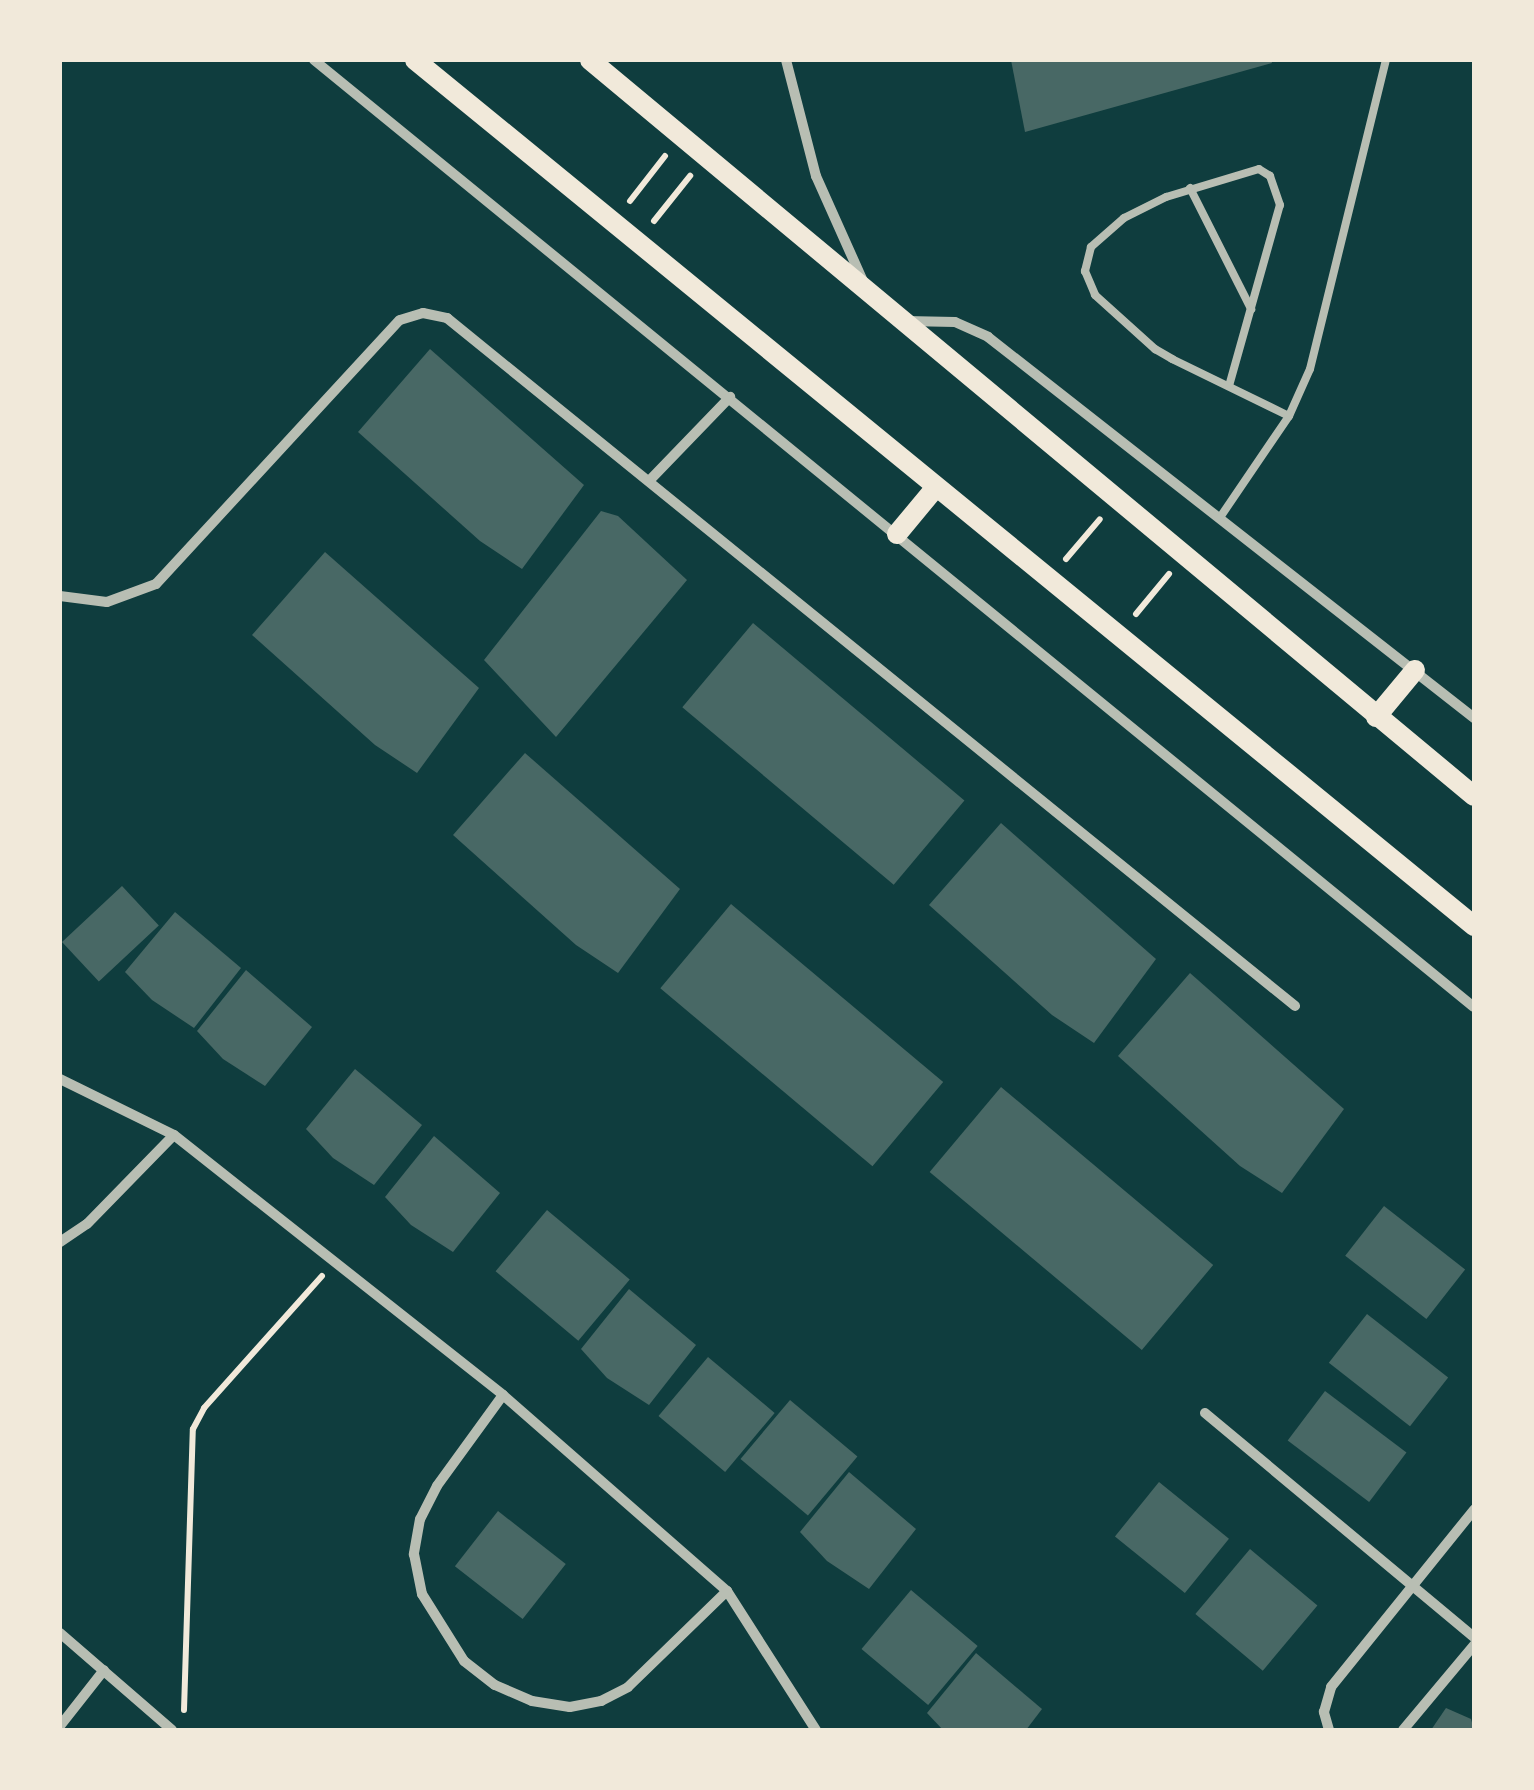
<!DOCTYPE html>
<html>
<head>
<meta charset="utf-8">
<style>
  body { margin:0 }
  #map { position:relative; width:1534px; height:1790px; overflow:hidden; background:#0f3d3e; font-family:"Fira Sans Condensed",sans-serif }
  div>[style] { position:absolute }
  .building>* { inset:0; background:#486865; transform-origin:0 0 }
  .path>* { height:6px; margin:-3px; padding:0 3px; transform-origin:3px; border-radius:3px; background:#f1e9da }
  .service>* { height:8px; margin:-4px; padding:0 4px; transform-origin:4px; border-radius:4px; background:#b8beb3 }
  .minor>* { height:10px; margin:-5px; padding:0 5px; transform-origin:5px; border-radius:5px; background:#b8beb3 }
  .secondary>* { height:20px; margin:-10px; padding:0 10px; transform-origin:10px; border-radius:10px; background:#f1e9da }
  span { translate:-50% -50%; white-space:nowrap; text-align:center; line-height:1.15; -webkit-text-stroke:9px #f1e9da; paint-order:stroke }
  .frame { position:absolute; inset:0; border:62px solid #f1e9da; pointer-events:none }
</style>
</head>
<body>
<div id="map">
  <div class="building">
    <div style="clip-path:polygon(1011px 60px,1271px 60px,1272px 63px,1025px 132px)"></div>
    <div style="clip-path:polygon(430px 349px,584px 485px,522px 569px,480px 541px,358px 432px)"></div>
    <div style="clip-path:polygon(601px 511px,618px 516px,687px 580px,556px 737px,484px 660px)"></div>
    <div style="clip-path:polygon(325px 552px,479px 688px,417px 773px,375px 745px,252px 635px)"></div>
    <div style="left:753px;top:623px;width:276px;height:110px;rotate:40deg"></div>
    <div style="clip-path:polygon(525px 753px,680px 889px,618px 973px,576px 945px,453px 835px)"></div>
    <div style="clip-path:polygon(1001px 823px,1156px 959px,1094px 1043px,1052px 1015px,929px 905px)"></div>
    <div style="left:122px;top:886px;width:54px;height:82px;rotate:47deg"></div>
    <div style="left:731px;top:904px;width:277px;height:110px;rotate:40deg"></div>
    <div style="clip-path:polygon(175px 912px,241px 968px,194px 1028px,152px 1000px,125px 972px)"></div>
    <div style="clip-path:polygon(246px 970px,312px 1027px,265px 1086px,223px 1059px,197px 1031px)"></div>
    <div style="clip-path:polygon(1190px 973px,1344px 1109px,1282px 1193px,1240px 1166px,1118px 1056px)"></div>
    <div style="clip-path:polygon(355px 1069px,422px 1125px,374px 1185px,333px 1158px,306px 1129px)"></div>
    <div style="left:1001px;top:1087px;width:277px;height:111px;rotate:40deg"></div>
    <div style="clip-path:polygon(434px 1136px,500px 1193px,453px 1252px,411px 1225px,385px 1197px)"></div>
    <div style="left:1384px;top:1206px;width:103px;height:63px;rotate:38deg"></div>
    <div style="left:547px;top:1210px;width:108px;height:80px;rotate:40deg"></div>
    <div style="clip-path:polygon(629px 1289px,696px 1345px,649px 1405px,607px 1378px,581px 1349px)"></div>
    <div style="left:1367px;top:1314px;width:103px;height:62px;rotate:38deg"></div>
    <div style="left:708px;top:1357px;width:87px;height:77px;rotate:40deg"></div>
    <div style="left:1325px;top:1391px;width:102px;height:62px;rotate:37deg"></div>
    <div style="left:790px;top:1400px;width:88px;height:77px;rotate:40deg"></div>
    <div style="clip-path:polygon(849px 1472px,916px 1529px,869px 1589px,827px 1561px,800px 1532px)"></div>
    <div style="left:1159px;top:1482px;width:90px;height:70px;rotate:39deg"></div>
    <div style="left:498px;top:1511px;width:86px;height:70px;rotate:38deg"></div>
    <div style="left:1250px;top:1549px;width:88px;height:85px;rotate:40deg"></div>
    <div style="left:911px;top:1590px;width:87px;height:77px;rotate:40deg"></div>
    <div style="clip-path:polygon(976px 1653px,1042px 1709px,1026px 1730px,943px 1730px,927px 1713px)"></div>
    <div style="clip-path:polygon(1446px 1708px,1471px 1719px,1474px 1730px,1431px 1730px)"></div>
  </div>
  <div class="path">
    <div style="left:630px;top:201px;width:57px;rotate:-52.1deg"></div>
    <div style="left:654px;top:221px;width:58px;rotate:-51.3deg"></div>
    <div style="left:1066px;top:559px;width:52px;rotate:-49.6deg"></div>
    <div style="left:1136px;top:614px;width:52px;rotate:-50.5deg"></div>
    <div style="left:184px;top:1710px;width:281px;rotate:-88.2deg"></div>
    <div style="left:193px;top:1429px;width:24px;rotate:-62deg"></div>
    <div style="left:204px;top:1408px;width:177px;rotate:-48.2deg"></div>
  </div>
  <div class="service">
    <div style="left:1190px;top:188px;width:136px;rotate:63.2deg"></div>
    <div style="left:1229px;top:386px;width:188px;rotate:-74.3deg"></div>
    <div style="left:1280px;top:205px;width:31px;rotate:-109deg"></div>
    <div style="left:1270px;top:176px;width:13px;rotate:-148deg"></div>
    <div style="left:1259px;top:169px;width:97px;rotate:163.2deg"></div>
    <div style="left:1166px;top:197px;width:47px;rotate:153.4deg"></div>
    <div style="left:1124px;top:218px;width:44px;rotate:138.7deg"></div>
    <div style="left:1091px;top:247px;width:25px;rotate:104deg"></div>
    <div style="left:1085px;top:271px;width:26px;rotate:67deg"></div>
    <div style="left:1095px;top:295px;width:81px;rotate:42deg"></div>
    <div style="left:1155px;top:349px;width:20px;rotate:30deg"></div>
    <div style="left:1172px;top:359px;width:130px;rotate:26deg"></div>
    <div style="left:1221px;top:516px;width:121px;rotate:-55.8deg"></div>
    <div style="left:1289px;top:416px;width:51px;rotate:-65.9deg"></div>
    <div style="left:1310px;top:369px;width:318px;rotate:-76.2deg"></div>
  </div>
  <div class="minor">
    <div style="left:314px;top:60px;width:1497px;rotate:39.23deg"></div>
    <div style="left:786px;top:60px;width:120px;rotate:75.5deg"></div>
    <div style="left:816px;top:176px;width:115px;rotate:65.9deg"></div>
    <div style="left:906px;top:321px;width:49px;rotate:1.2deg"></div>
    <div style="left:955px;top:322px;width:36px;rotate:24deg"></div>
    <div style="left:988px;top:337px;width:618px;rotate:38.09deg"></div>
    <div style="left:649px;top:481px;width:117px;rotate:-46deg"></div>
    <div style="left:60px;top:596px;width:47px;rotate:7.3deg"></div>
    <div style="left:107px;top:602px;width:52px;rotate:-20.2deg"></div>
    <div style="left:156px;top:584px;width:359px;rotate:-47.3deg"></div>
    <div style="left:400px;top:320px;width:24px;rotate:-17deg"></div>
    <div style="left:423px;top:313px;width:25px;rotate:12deg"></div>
    <div style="left:447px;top:318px;width:1092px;rotate:39.05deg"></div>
    <div style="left:60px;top:1079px;width:127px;rotate:26.2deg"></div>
    <div style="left:174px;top:1135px;width:419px;rotate:38.3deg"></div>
    <div style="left:503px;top:1395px;width:298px;rotate:41.2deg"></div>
    <div style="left:727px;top:1591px;width:165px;rotate:57.4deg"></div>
    <div style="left:60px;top:1242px;width:32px;rotate:-34deg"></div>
    <div style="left:87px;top:1224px;width:124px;rotate:-45.7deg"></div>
    <div style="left:503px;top:1395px;width:112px;rotate:126deg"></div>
    <div style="left:437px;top:1486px;width:37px;rotate:117deg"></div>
    <div style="left:420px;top:1519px;width:36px;rotate:100deg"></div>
    <div style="left:414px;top:1554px;width:41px;rotate:78.7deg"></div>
    <div style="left:422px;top:1594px;width:79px;rotate:57.9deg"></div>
    <div style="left:464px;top:1661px;width:39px;rotate:38deg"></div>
    <div style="left:495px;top:1685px;width:40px;rotate:23.4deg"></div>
    <div style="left:532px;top:1701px;width:38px;rotate:9deg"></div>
    <div style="left:570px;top:1707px;width:32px;rotate:-11deg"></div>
    <div style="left:601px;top:1701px;width:30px;rotate:-27deg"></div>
    <div style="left:628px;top:1687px;width:138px;rotate:-44.1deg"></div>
    <div style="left:1205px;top:1413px;width:350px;rotate:39.8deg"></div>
    <div style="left:60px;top:1633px;width:148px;rotate:40.9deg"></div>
    <div style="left:60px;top:1726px;width:71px;rotate:-51.8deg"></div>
    <div style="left:1329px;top:1730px;width:19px;rotate:-106deg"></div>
    <div style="left:1324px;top:1712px;width:26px;rotate:-74deg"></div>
    <div style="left:1331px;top:1687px;width:228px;rotate:-51.1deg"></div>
    <div style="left:1403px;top:1730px;width:111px;rotate:-50.1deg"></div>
  </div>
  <div class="secondary">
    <div style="left:415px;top:60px;width:1368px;rotate:39.27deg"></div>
    <div style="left:590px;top:60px;width:1150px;rotate:39.78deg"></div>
    <div style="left:897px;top:534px;width:61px;rotate:-50.3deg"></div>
    <div style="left:1376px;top:717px;width:61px;rotate:-50.3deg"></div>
  </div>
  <div class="frame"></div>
</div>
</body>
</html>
